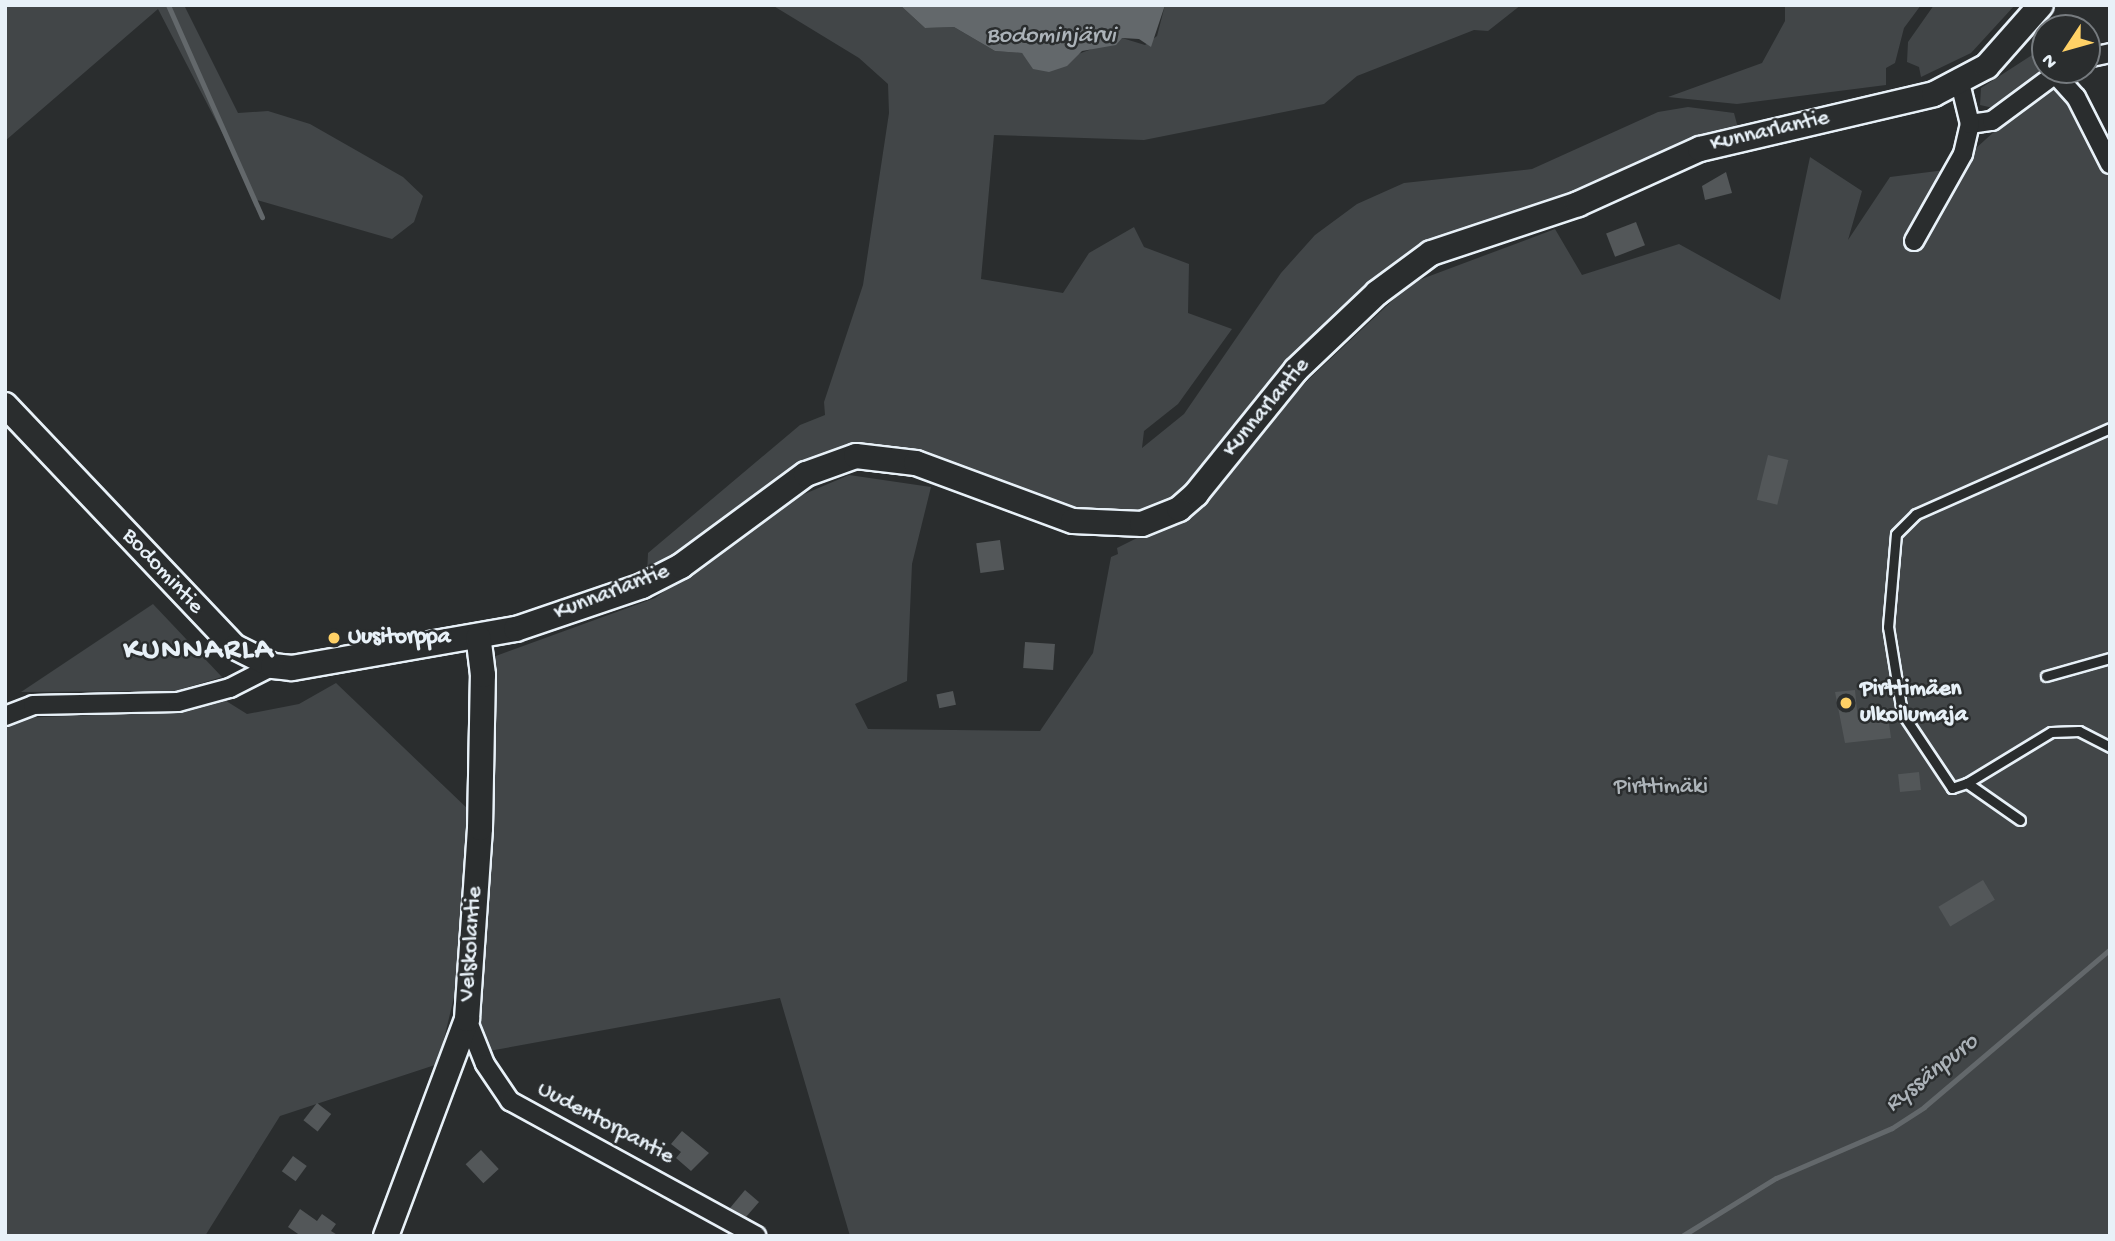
<!DOCTYPE html>
<html>
<head>
<meta charset="utf-8">
<style>
  body { margin:0 }
  #map { position:relative; width:2115px; height:1241px; overflow:hidden; background:#2a2d2e; font-family:"Gochi Hand",sans-serif }
  div>[style] { position:absolute }
  .green>* { inset:0; background:#424648 }
  .water>* { inset:0; background:#63686b }
  .stream>* { height:5px; margin:-2.5px; padding:0 2.5px; transform-origin:2.5px; border-radius:2.5px; background:#63686b }
  .building>* { inset:0; background:#535759; transform-origin:0 0 }
  .roads { filter:drop-shadow(2px 0 #e8f1f8) drop-shadow(-2px 0 #e8f1f8) drop-shadow(0 2px #e8f1f8) drop-shadow(0 -2px #e8f1f8) }
  .lane>* { height:9px; margin:-4.5px; padding:0 4.5px; transform-origin:4.5px; border-radius:4.5px; background:#2a2d2e }
  .street>* { height:18px; margin:-9px; padding:0 9px; transform-origin:9px; border-radius:9px; background:#2a2d2e }
  .secondary>* { height:24px; margin:-12px; padding:0 12px; transform-origin:12px; border-radius:12px; background:#2a2d2e }
  .dots>* { width:19px; height:19px; translate:-50% -50%; box-sizing:border-box; border:4px solid #2a2d2e; border-radius:50% }
  span { translate:-50% -50%; white-space:nowrap; text-align:center; line-height:1.15; -webkit-text-stroke:5px #2a2d2e; paint-order:stroke }
  .street-label { font-size:23px; color:#e8f1f8 }
  .poi-label { font-size:23px; color:#e8f1f8; font-weight:700 }
  .left { translate:0 -50%; text-align:left }
  .park-label { font-size:23px; color:#aeb5ba }
  .water-label { font-size:24px; color:#acb3b9; font-style:italic }
  .district-label { font-size:30px; color:#e8f1f8; font-weight:700; letter-spacing:2px }
  .frame { position:absolute; inset:0; border:7px solid #e8f1f8; pointer-events:none }
  .north { position:absolute; left:2031px; top:14px; width:70px; height:70px; box-sizing:border-box; background:#2a2d2e; border:2px solid #767b7f; border-radius:50%; rotate:234deg; font-size:19px; font-weight:700; line-height:28px; text-align:center; color:#e8f1f8 }
  .north::after { content:''; display:block; margin:auto; width:24px; height:32px; background:#ffd166; clip-path:polygon(50% 0,100% 100%,50% 72%,0 100%) }
</style>
</head>
<body>
<div id="map">
  <div class="green">
    <div style="clip-path:polygon(5px 5px,184px 5px,238px 113px,268px 111px,310px 124px,403px 177px,423px 196px,414px 222px,392px 239px,257px 200px,158px 9px,5px 141px)"></div>
    <div style="clip-path:polygon(772px 5px,900px 5px,925px 28px,954px 27px,995px 51px,1022px 53px,1037px 69px,1122px 38px,1145px 45px,1157px 36px,1165px 5px,1521px 5px,1488px 31px,1474px 30px,1357px 76px,1324px 104px,1144px 140px,994px 135px,981px 279px,1063px 293px,1089px 253px,1134px 227px,1144px 247px,1189px 264px,1188px 313px,1232px 329px,1178px 404px,1144px 431px,1142px 448px,1184px 414px,1281px 273px,1315px 235px,1357px 204px,1404px 183px,1532px 169px,1658px 112px,1688px 107px,1734px 113px,1738px 128px,1591px 192px,1480px 227px,1332px 320px,1236px 423px,1198px 481px,1161px 509px,1129px 518px,1103px 517px,861px 448px,647px 574px,648px 553px,800px 425px,825px 415px,824px 402px,863px 285px,889px 113px,888px 84px,859px 58px)"></div>
    <div style="clip-path:polygon(1785px 5px,1921px 5px,1904px 28px,1895px 63px,1886px 68px,1886px 85px,1737px 104px,1668px 97px,1762px 63px,1785px 21px)"></div>
    <div style="clip-path:polygon(1934px 5px,2015px 5px,1971px 53px,1921px 77px,1919px 67px,1907px 62px,1908px 42px)"></div>
    <div style="clip-path:polygon(2035px 53px,2045px 58px,2045px 70px,2053px 70px,1998px 109px,1980px 105px,1981px 88px)"></div>
    <div style="clip-path:polygon(2062px 70px,2110px 155px,2110px 1236px,850px 1236px,780px 998px,478px 1053px,493px 657px,655px 598px,788px 501px,849px 475px,931px 487px,912px 564px,907px 681px,855px 704px,868px 729px,1040px 731px,1093px 653px,1111px 557px,1118px 554px,1117px 548px,1189px 512px,1307px 381px,1411px 283px,1555px 229px,1582px 275px,1679px 244px,1780px 300px,1810px 157px,1862px 191px,1848px 240px,1890px 177px,1953px 169px)"></div>
    <div style="clip-path:polygon(153px 604px,222px 677px,175px 691px,21px 692px)"></div>
    <div style="clip-path:polygon(336px 683px,470px 811px,455px 993px,438px 1064px,280px 1116px,205px 1236px,5px 1236px,5px 727px,18px 718px,173px 712px,223px 699px,247px 714px,299px 704px)"></div>
  </div>
  <div class="water">
    <div style="clip-path:polygon(900px 5px,1165px 5px,1151px 47px,1139px 39px,1122px 38px,1116px 45px,1082px 51px,1067px 66px,1049px 72px,1033px 69px,1022px 53px,995px 51px,954px 27px,925px 28px)"></div>
  </div>
  <div class="stream">
    <div style="left:168px;top:5px;width:232px;rotate:66.1deg"></div>
    <div style="left:1682px;top:1236px;width:110px;rotate:-31.7deg"></div>
    <div style="left:1776px;top:1178px;width:126px;rotate:-23.3deg"></div>
    <div style="left:1892px;top:1128px;width:38px;rotate:-33deg"></div>
    <div style="left:1924px;top:1107px;width:244px;rotate:-40.3deg"></div>
  </div>
  <div class="building">
    <div style="clip-path:polygon(1726px 172px,1732px 193px,1705px 200px,1702px 186px)"></div>
    <div style="left:1636px;top:222px;width:25px;height:32px;rotate:69deg"></div>
    <div style="left:1768px;top:455px;width:21px;height:46px;rotate:14deg"></div>
    <div style="left:1000px;top:540px;width:30px;height:24px;rotate:82deg"></div>
    <div style="left:1025px;top:642px;width:30px;height:26px;rotate:4deg"></div>
    <div style="clip-path:polygon(1855px 690px,1858px 720px,1888px 716px,1891px 738px,1845px 743px,1835px 692px)"></div>
    <div style="left:953px;top:691px;width:14px;height:17px;rotate:78deg"></div>
    <div style="left:1919px;top:772px;width:18px;height:21px;rotate:84deg"></div>
    <div style="left:1983px;top:880px;width:23px;height:52px;rotate:59deg"></div>
    <div style="left:317px;top:1103px;width:18px;height:22px;rotate:38deg"></div>
    <div style="clip-path:polygon(682px 1131px,709px 1153px,691px 1171px,676px 1158px,681px 1152px,671px 1144px)"></div>
    <div style="left:481px;top:1150px;width:26px;height:21px;rotate:47deg"></div>
    <div style="left:293px;top:1156px;width:17px;height:19px;rotate:36deg"></div>
    <div style="clip-path:polygon(745px 1190px,759px 1202px,746px 1217px,730px 1208px)"></div>
    <div style="clip-path:polygon(300px 1209px,317px 1221px,322px 1214px,336px 1224px,331px 1231px,339px 1236px,301px 1236px,288px 1227px)"></div>
  </div>
  <div class="roads">
    <div class="lane">
      <div style="left:2046px;top:676px;width:66px;rotate:-15.7deg"></div>
      <div style="left:1967px;top:783px;width:98px;rotate:-31.3deg"></div>
      <div style="left:2051px;top:732px;width:28px;rotate:-2deg"></div>
      <div style="left:2079px;top:731px;width:35px;rotate:27deg"></div>
      <div style="left:2020px;top:820px;width:65px;rotate:-145.1deg"></div>
      <div style="left:1967px;top:783px;width:16px;rotate:162deg"></div>
      <div style="left:1952px;top:788px;width:90px;rotate:-123.7deg"></div>
      <div style="left:1902px;top:713px;width:87px;rotate:-99.2deg"></div>
      <div style="left:1888px;top:627px;width:93px;rotate:-85.1deg"></div>
      <div style="left:1896px;top:534px;width:28px;rotate:-45deg"></div>
      <div style="left:1916px;top:514px;width:212px;rotate:-23.9deg"></div>
    </div>
    <div class="street">
      <div style="left:2087px;top:58px;width:24px;rotate:-12deg"></div>
      <div style="left:2055px;top:74px;width:31px;rotate:48deg"></div>
      <div style="left:2076px;top:97px;width:75px;rotate:63.1deg"></div>
      <div style="left:1970px;top:124px;width:22px;rotate:-8deg"></div>
      <div style="left:1992px;top:121px;width:86px;rotate:-36.5deg"></div>
      <div style="left:1914px;top:241px;width:100px;rotate:-60.6deg"></div>
      <div style="left:1963px;top:154px;width:31px;rotate:-77deg"></div>
      <div style="left:1970px;top:124px;width:42px;rotate:-103.7deg"></div>
      <div style="left:5px;top:716px;width:30px;rotate:-21deg"></div>
      <div style="left:33px;top:705px;width:145px;rotate:-1.2deg"></div>
      <div style="left:178px;top:702px;width:54px;rotate:-15.1deg"></div>
      <div style="left:230px;top:688px;width:48px;rotate:-27.1deg"></div>
      <div style="left:467px;top:1019px;width:48px;rotate:68.2deg"></div>
      <div style="left:485px;top:1064px;width:45px;rotate:56deg"></div>
      <div style="left:510px;top:1101px;width:281px;rotate:28.7deg"></div>
    </div>
    <div class="secondary">
      <div style="left:5px;top:405px;width:334px;rotate:46.5deg"></div>
      <div style="left:235px;top:647px;width:42px;rotate:26.6deg"></div>
      <div style="left:273px;top:666px;width:19px;rotate:6deg"></div>
      <div style="left:292px;top:668px;width:227px;rotate:-9.9deg"></div>
      <div style="left:516px;top:629px;width:133px;rotate:-18.8deg"></div>
      <div style="left:642px;top:586px;width:44px;rotate:-27.1deg"></div>
      <div style="left:681px;top:566px;width:155px;rotate:-36.4deg"></div>
      <div style="left:806px;top:474px;width:53px;rotate:-19.8deg"></div>
      <div style="left:856px;top:456px;width:60px;rotate:6.7deg"></div>
      <div style="left:916px;top:463px;width:167px;rotate:20.3deg"></div>
      <div style="left:1073px;top:521px;width:69px;rotate:2.5deg"></div>
      <div style="left:1142px;top:524px;width:40px;rotate:-22deg"></div>
      <div style="left:1179px;top:509px;width:23px;rotate:-41deg"></div>
      <div style="left:1196px;top:494px;width:159px;rotate:-51.1deg"></div>
      <div style="left:1296px;top:370px;width:112px;rotate:-43.5deg"></div>
      <div style="left:1377px;top:293px;width:67px;rotate:-36.5deg"></div>
      <div style="left:1431px;top:253px;width:155px;rotate:-18.4deg"></div>
      <div style="left:1578px;top:204px;width:134px;rotate:-24.3deg"></div>
      <div style="left:1700px;top:149px;width:240px;rotate:-13.2deg"></div>
      <div style="left:1934px;top:94px;width:60px;rotate:-27.8deg"></div>
      <div style="left:1987px;top:66px;width:81px;rotate:-48.5deg"></div>
      <div style="left:386px;top:1236px;width:232px;rotate:-69.5deg"></div>
      <div style="left:467px;top:1019px;width:191px;rotate:-86.1deg"></div>
      <div style="left:480px;top:828px;width:153px;rotate:-88.9deg"></div>
      <div style="left:483px;top:675px;width:38px;rotate:-97deg"></div>
    </div>
  </div>
  <div class="dots">
    <div style="left:334px;top:638px;background:#ffd166"></div>
    <div style="left:1846px;top:703px;background:#ffd166"></div>
  </div>
  <div class="street-label">
    <span style="left:1770px;top:132px;rotate:-13deg">Kunnarlantie</span>
    <span style="left:1267px;top:408px;rotate:-50deg">Kunnarlantie</span>
    <span style="left:162px;top:572px;rotate:47deg">Bodomintie</span>
    <span style="left:612px;top:593px;rotate:-21deg">Kunnarlantie</span>
    <span style="left:472px;top:944px;rotate:-86deg">Velskolantie</span>
    <span style="left:605px;top:1124px;rotate:28deg">Uudentorpantie</span>
  </div>
  <div class="poi-label">
    <span class="left" style="left:348px;top:638px">Uusitorppa</span>
    <span class="left" style="left:1860px;top:703px">Pirttimäen<br>ulkoilumaja</span>
  </div>
  <div class="park-label">
    <span style="left:1661px;top:788px">Pirttimäki</span>
  </div>
  <div class="water-label">
    <span style="left:1051px;top:37px">Bodominjärvi</span>
    <span style="left:1932px;top:1074px;rotate:-38deg">Ryssänpuro</span>
  </div>
  <div class="district-label">
    <span style="left:199px;top:652px">KUNNARLA</span>
  </div>
  <div class="frame"></div>
  <div class="north">N</div>
</div>
</body>
</html>
